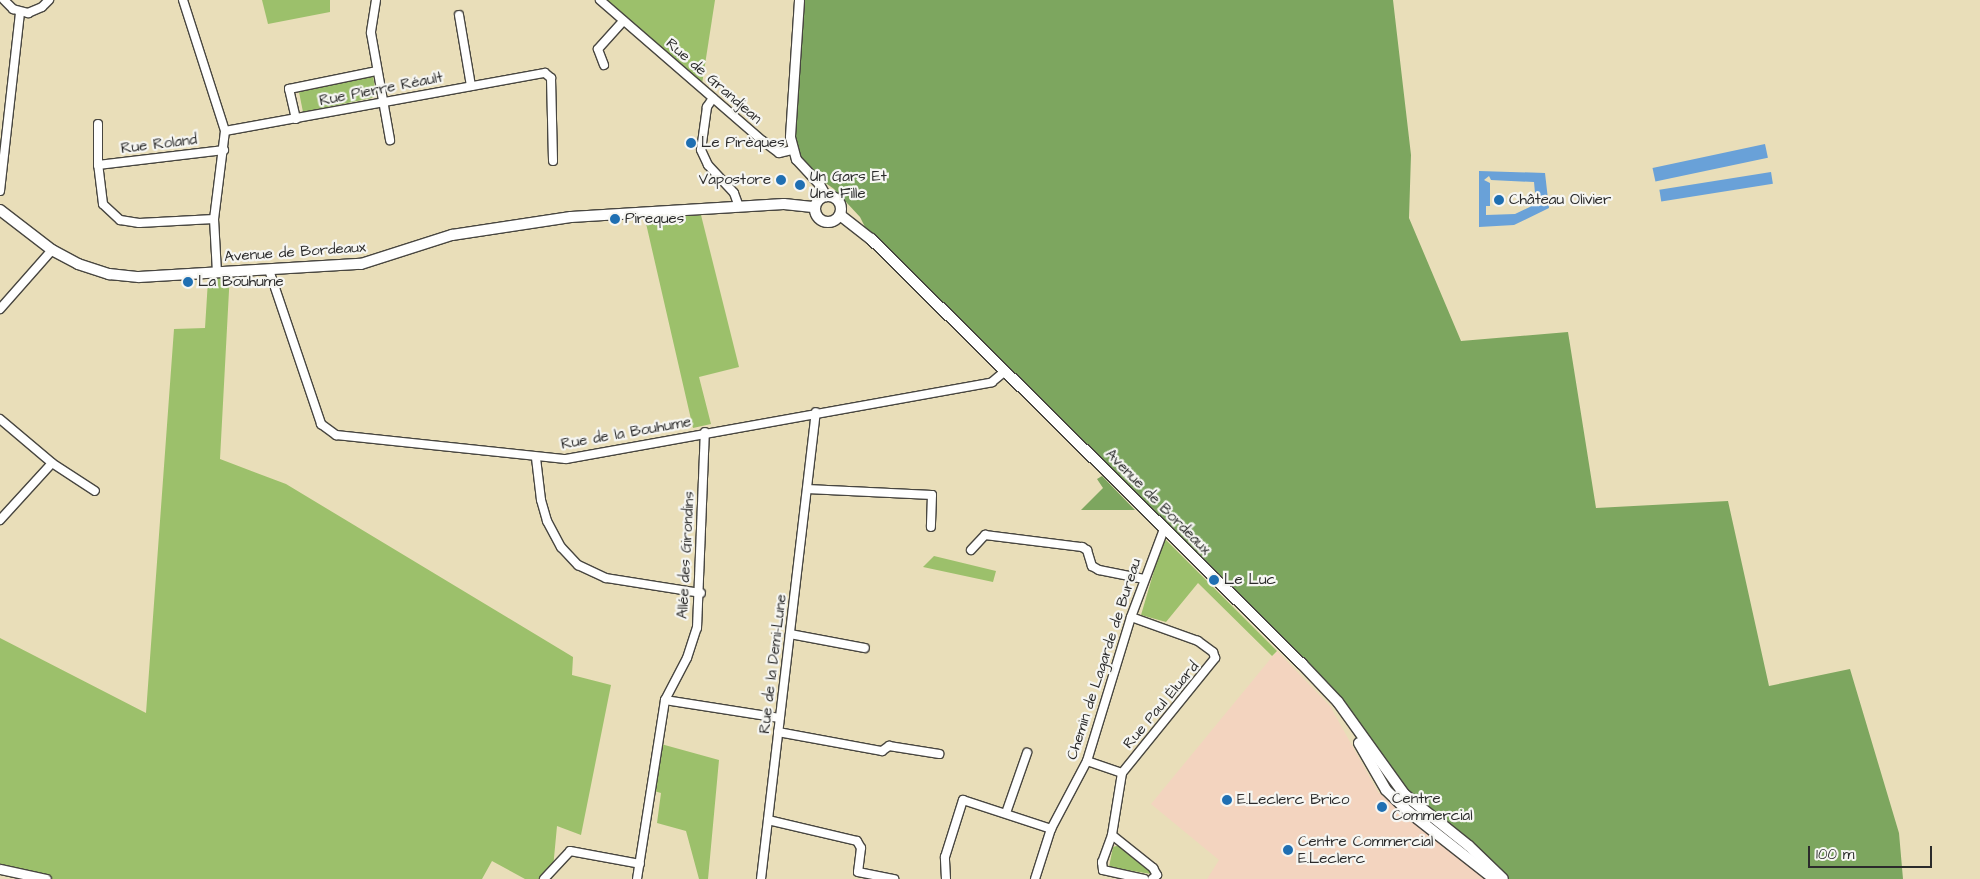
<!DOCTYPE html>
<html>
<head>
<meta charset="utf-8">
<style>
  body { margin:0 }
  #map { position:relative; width:1980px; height:879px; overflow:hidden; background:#e9deb9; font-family:"Architects Daughter",sans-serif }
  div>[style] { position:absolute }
  .built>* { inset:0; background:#f3d4bf }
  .green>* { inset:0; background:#9cc06b }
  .forest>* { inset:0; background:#7da65f }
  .water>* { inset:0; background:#69a1d8; transform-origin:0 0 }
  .roads { filter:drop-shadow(1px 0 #484640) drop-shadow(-1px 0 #484640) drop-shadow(0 1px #484640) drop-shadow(0 -1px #484640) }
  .minor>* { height:8px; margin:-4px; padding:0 4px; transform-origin:4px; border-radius:4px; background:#fff }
  .tertiary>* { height:9px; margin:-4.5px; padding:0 4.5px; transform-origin:4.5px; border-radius:4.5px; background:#fff }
  .secondary>* { height:10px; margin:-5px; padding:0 5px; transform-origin:5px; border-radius:5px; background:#fff }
  .secondary>.ring { margin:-5px; padding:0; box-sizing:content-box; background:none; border:10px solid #fff; border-radius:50% }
  .dots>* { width:14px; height:14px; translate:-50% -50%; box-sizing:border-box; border:2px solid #f6f6f2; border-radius:50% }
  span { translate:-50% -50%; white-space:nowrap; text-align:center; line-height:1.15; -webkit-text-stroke:4.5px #f6f6f2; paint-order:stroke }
  .street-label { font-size:15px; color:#2b2b2b }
  .poi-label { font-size:15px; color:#2b2b2b }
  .left { translate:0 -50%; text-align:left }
  .right { translate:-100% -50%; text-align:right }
  .scale { position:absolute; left:1808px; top:846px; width:124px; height:22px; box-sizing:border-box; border:2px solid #2b2b2b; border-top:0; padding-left:6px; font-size:15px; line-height:18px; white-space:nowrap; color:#2b2b2b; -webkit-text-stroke:4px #f6f6f2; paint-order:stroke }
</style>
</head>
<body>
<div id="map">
  <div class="built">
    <div style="clip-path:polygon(1277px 651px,1330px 706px,1378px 792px,1491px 879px,1207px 879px,1219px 860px,1151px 804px)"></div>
  </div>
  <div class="green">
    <div style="clip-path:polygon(262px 0,330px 0,330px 12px,268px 24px)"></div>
    <div style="clip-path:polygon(606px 0,715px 0,702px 84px)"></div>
    <div style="clip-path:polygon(373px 76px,376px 93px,372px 98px,303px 112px,299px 92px)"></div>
    <div style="clip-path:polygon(701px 215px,739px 367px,699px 377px,711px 424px,693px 428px,645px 219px)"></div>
    <div style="clip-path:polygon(230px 272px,220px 459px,286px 484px,573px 657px,572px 675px,611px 685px,581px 835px,557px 826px,552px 879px,525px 879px,492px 861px,482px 879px,46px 879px,0 869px,0 638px,146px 713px,174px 329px,205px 328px,208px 280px)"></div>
    <div style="clip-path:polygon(1166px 540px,1277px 651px,1272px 656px,1198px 583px,1166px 622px,1141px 615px,1161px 547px,1159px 542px)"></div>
    <div style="clip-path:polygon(934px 556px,996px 571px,993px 582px,923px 567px)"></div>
    <div style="clip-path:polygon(661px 744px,719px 760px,708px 879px,699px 879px,686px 831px,657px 823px,661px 793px,654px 791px)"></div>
    <div style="clip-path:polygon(1120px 845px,1152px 872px,1151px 874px,1109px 867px,1113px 847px)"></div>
  </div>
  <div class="forest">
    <div style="clip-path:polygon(799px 0,1393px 0,1411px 155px,1409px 218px,1461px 341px,1568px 332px,1596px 508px,1728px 501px,1769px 686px,1850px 669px,1899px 833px,1903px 879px,1494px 879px,1386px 790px,1349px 726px,1321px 686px,871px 239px,860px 217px,834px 189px,802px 166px,790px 137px)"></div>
    <div style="clip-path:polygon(1102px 476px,1135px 510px,1081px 510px,1103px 488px,1097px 479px)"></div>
  </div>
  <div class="water">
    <div style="left:1765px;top:144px;width:14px;height:115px;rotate:78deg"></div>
    <div style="clip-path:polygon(evenodd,1479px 171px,1545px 173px,1549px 208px,1514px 225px,1479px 227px,1479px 171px,1489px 176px,1491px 180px,1534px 182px,1536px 204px,1515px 214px,1486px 215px,1486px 206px,1490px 206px,1490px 183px,1484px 180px,1489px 176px)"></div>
    <div style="left:1771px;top:172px;width:12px;height:113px;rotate:81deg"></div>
  </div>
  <div class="roads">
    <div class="minor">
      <div style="left:4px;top:0;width:13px;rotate:45deg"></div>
      <div style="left:13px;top:9px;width:16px;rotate:15deg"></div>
      <div style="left:28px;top:13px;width:15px;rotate:-23deg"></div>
      <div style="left:42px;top:7px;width:10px;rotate:-45deg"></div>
      <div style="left:183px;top:0;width:138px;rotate:72.2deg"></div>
      <div style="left:225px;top:131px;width:89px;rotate:97.1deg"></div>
      <div style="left:214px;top:219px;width:54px;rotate:86.8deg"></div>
      <div style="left:376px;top:0;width:33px;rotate:99deg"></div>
      <div style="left:371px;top:33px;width:109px;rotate:79.9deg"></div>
      <div style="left:600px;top:0;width:216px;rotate:40.9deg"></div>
      <div style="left:763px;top:141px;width:20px;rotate:37deg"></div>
      <div style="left:779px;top:153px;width:13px;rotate:-13deg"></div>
      <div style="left:459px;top:15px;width:72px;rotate:80.4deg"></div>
      <div style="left:604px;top:65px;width:17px;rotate:-111deg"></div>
      <div style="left:598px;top:49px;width:38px;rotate:-48deg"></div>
      <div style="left:713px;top:98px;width:11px;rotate:124deg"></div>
      <div style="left:707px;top:107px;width:43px;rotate:97.9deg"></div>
      <div style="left:701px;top:150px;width:17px;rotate:65deg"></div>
      <div style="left:708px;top:165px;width:38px;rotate:47deg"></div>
      <div style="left:734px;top:193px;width:15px;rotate:70deg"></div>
      <div style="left:296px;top:119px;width:31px;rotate:-103deg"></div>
      <div style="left:289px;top:89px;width:90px;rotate:-11.6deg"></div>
      <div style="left:98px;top:124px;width:41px;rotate:90deg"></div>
      <div style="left:225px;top:131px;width:325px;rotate:-10.3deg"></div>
      <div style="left:545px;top:73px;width:8px;rotate:40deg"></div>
      <div style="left:551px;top:78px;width:83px;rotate:88.6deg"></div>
      <div style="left:0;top:191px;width:180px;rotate:-83.6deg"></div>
      <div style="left:214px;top:219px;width:75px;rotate:176.9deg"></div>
      <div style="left:139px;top:223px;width:19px;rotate:-171deg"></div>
      <div style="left:120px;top:220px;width:23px;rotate:-137deg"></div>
      <div style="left:103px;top:204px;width:39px;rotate:-97deg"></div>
      <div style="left:98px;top:165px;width:127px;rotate:-6.8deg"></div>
      <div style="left:269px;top:270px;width:163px;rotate:71.3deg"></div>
      <div style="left:321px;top:424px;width:19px;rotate:36deg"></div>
      <div style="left:336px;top:435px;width:231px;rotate:6deg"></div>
      <div style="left:566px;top:459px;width:433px;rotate:-10.2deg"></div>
      <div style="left:992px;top:382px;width:17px;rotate:-40deg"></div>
      <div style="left:0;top:309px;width:79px;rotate:-48.6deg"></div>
      <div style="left:0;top:419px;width:68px;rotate:40.2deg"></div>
      <div style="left:52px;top:463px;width:51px;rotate:33.1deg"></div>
      <div style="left:536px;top:458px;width:42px;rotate:83.2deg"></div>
      <div style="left:541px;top:500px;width:22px;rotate:74deg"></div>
      <div style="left:547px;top:521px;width:30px;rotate:62deg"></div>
      <div style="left:561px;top:547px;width:25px;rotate:47deg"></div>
      <div style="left:578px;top:565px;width:31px;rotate:25deg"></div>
      <div style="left:606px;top:578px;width:96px;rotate:9deg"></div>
      <div style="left:807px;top:489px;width:125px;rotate:2.7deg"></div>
      <div style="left:932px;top:495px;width:32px;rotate:92deg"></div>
      <div style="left:0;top:520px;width:77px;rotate:-47.6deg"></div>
      <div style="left:971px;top:550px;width:21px;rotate:-47deg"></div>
      <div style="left:985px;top:535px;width:98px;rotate:7.1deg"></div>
      <div style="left:1082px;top:547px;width:6px;rotate:31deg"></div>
      <div style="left:1087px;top:550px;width:17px;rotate:73deg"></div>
      <div style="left:1092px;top:566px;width:8px;rotate:30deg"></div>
      <div style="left:1099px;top:570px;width:46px;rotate:11.3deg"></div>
      <div style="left:790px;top:634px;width:76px;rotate:10.6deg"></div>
      <div style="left:665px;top:700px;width:116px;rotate:8.9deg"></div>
      <div style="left:778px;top:732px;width:106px;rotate:10.4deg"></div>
      <div style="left:882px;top:751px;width:9px;rotate:-36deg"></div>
      <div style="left:889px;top:746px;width:51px;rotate:9.1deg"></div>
      <div style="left:1087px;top:761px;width:37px;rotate:19deg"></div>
      <div style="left:1122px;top:773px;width:148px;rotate:-51deg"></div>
      <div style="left:1215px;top:658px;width:6px;rotate:-108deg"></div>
      <div style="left:1213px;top:652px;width:19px;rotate:-144deg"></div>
      <div style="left:1198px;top:641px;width:71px;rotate:-160.3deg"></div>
      <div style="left:1122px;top:773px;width:63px;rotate:99.2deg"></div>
      <div style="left:1112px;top:835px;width:29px;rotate:110deg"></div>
      <div style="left:1102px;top:862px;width:8px;rotate:83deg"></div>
      <div style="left:1103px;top:870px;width:42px;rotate:12.4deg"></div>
      <div style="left:1006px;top:813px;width:64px;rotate:-70.7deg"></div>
      <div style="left:768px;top:820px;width:91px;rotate:13.3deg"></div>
      <div style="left:857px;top:841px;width:8px;rotate:60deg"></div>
      <div style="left:861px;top:848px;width:24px;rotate:97deg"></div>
      <div style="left:858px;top:872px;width:37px;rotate:11deg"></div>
      <div style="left:1112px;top:835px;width:53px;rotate:38.8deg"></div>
      <div style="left:1153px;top:868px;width:8px;rotate:60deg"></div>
      <div style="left:1157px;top:875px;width:6px;rotate:141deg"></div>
      <div style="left:544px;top:879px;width:38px;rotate:-47deg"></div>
      <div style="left:570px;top:851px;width:71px;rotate:10.5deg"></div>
      <div style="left:637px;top:879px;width:181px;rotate:-81.1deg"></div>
      <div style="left:665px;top:700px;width:47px;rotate:-62.4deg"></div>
      <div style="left:687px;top:658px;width:32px;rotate:-72deg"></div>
      <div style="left:697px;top:628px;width:196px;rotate:-87.7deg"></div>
      <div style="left:761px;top:879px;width:470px;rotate:-83.3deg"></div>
      <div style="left:946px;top:879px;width:22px;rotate:-93deg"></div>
      <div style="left:945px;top:857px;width:60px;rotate:-72.5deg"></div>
      <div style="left:963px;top:800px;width:93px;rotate:18.2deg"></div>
      <div style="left:1035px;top:879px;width:52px;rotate:-72.3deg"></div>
      <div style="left:1051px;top:829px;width:77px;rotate:-62.1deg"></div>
      <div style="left:1087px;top:761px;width:151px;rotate:-73deg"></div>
      <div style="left:1131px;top:617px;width:94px;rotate:-69.4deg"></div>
    </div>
    <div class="tertiary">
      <div style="left:799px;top:0;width:137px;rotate:93.8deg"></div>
      <div style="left:790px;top:137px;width:23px;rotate:75deg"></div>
      <div style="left:796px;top:159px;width:34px;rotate:47deg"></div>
      <div style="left:819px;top:184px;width:14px;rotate:60deg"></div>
      <div style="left:0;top:869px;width:47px;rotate:12.3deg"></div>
    </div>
    <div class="secondary">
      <div class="ring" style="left:815px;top:196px;width:16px;height:16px"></div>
      <div style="left:0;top:210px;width:66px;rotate:37.6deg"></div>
      <div style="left:52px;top:250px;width:30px;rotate:28deg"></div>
      <div style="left:78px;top:264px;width:33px;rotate:18deg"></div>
      <div style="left:109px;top:274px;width:30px;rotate:6deg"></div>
      <div style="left:139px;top:277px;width:222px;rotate:-3.4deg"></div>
      <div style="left:361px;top:264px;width:96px;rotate:-17.7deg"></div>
      <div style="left:452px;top:235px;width:120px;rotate:-8.6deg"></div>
      <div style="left:571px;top:217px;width:213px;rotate:-3.5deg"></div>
      <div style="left:784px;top:204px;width:31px;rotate:6deg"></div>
      <div style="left:840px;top:215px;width:39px;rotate:38deg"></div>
      <div style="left:871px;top:239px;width:605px;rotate:44.6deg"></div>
      <div style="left:1302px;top:664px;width:52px;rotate:46.5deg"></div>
      <div style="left:1338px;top:702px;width:113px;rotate:54.3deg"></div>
      <div style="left:1404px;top:794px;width:83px;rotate:38.7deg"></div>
      <div style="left:1469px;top:846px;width:47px;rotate:44.1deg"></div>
      <div style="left:1359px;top:743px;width:54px;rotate:60.1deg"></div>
      <div style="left:1386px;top:790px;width:32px;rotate:44deg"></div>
      <div style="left:1409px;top:812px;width:108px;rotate:38.2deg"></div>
    </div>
  </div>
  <div class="dots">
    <div style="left:691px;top:143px;background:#1f6fb2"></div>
    <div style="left:781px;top:180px;background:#1f6fb2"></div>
    <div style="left:800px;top:185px;background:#1f6fb2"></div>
    <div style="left:1499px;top:200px;background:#1f6fb2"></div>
    <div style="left:615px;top:219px;background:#1f6fb2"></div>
    <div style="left:188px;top:282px;background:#1f6fb2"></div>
    <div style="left:1214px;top:580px;background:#1f6fb2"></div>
    <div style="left:1227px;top:800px;background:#1f6fb2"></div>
    <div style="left:1382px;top:807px;background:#1f6fb2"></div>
    <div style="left:1288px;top:850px;background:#1f6fb2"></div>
  </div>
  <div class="street-label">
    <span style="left:714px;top:81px;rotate:41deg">Rue de Grandjean</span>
    <span style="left:381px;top:89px;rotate:-11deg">Rue Pierre Réault</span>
    <span style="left:159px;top:144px;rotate:-7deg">Rue Roland</span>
    <span style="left:295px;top:252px;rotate:-4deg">Avenue de Bordeaux</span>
    <span style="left:626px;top:433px;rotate:-10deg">Rue de la Bouhume</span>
    <span style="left:1158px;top:502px;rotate:45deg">Avenue de Bordeaux</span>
    <span style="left:686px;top:555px;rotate:-87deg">Allée des Girondins</span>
    <span style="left:1104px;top:659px;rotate:-72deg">Chemin de Lagarde de Bureau</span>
    <span style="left:773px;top:664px;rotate:-83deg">Rue de la Demi-Lune</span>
    <span style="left:1161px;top:705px;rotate:-50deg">Rue Paul Éluard</span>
  </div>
  <div class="poi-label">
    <span class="left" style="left:701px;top:143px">Le Pirèques</span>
    <span class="left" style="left:810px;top:185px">Un Gars Et<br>Une Fille</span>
    <span class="right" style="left:771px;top:180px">Vapostore</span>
    <span class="left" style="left:1509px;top:200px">Château Olivier</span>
    <span class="left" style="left:625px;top:219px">Pireques</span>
    <span class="left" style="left:198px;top:282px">La Bouhume</span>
    <span class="left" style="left:1224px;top:580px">Le Luc</span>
    <span class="left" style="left:1392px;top:807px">Centre<br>Commercial</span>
    <span class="left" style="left:1237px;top:800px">E.Leclerc Brico</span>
    <span class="left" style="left:1298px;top:850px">Centre Commercial<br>E.Leclerc</span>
  </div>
  <div class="scale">100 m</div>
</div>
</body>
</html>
